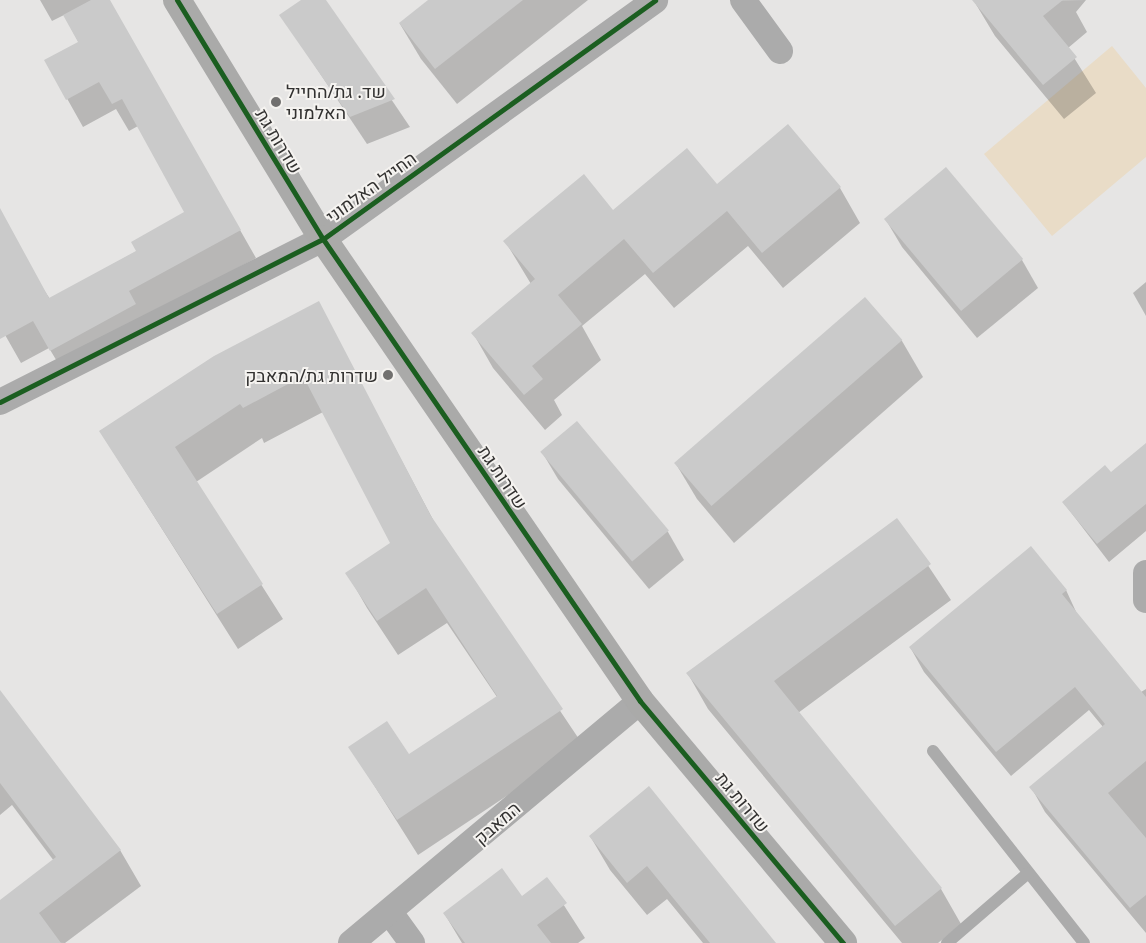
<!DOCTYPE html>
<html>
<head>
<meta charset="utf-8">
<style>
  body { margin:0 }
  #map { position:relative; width:1146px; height:943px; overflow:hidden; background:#e6e5e4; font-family:"Noto Sans",Heebo,sans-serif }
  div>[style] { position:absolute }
  .green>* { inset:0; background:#e9dcc7 }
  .shadow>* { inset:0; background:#0003 }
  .building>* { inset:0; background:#cacaca; transform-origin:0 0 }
  .lane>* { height:12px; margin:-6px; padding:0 6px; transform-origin:6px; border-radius:6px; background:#ababab }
  .street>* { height:26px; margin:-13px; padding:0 13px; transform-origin:13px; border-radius:13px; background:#ababab }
  .secondary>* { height:28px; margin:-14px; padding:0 14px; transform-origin:14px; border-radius:14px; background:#aaaaa9 }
  .cycleway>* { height:5px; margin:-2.5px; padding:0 2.5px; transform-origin:2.5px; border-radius:2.5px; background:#1b5e20 }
  .dots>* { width:14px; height:14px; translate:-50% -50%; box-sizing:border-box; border:2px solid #f5f3f0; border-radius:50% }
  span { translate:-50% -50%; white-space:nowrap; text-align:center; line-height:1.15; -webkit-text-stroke:4px #f5f3f0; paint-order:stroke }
  .poi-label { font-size:18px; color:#323130 }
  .left { translate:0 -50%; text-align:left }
  .right { translate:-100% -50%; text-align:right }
  .street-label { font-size:18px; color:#323130 }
</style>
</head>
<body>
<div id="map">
  <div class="green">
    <div style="clip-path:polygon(1112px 46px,1146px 88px,1146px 157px,1052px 236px,984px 154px)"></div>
  </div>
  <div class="shadow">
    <div style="clip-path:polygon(40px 0,109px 0,256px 258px,144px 319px,67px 378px,49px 348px,21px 363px,0 326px,0 224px,50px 299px,137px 251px,186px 213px,138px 126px,129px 131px,116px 109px,83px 127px,46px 61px,79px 43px,64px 15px,52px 21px)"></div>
    <div style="clip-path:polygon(303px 0,324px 0,410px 127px,367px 144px,281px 15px)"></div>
    <div style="clip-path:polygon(430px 0,588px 0,457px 104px,421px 59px,400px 24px)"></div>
    <div style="clip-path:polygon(1086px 0,1076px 12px,1087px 32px,1068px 48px,1096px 93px,1064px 119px,995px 36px,974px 1px)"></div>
    <div style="clip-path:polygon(788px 126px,840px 188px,860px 223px,783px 288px,748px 246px,674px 308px,645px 274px,582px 326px,601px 360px,554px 400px,562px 415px,545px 430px,493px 368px,473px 333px,531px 284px,505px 241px,717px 186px)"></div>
    <div style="clip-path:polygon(886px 220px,1022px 260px,1038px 288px,977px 338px,902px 247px)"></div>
    <div style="clip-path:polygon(1146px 282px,1146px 316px,1133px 293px)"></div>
    <div style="clip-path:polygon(865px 298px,902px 341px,923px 377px,734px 543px,697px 499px,676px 464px)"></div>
    <div style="clip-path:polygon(318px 303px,438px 529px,583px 745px,418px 855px,350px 747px,409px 756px,497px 697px,447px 623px,398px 655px,367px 608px,347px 573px,392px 543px,323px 412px,264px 443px,262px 438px,196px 482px,283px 619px,238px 649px,100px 431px)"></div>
    <div style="clip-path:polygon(577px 422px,668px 532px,684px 560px,649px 589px,558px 479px,542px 452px)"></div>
    <div style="clip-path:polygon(1146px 444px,1146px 531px,1109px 562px,1063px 502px,1111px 474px)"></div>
    <div style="clip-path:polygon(897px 519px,951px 600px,798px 713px,941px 889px,961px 924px,938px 943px,902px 943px,708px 709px,688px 674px)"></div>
    <div style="clip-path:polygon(1066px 590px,1078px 616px,1141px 692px,1146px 689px,1146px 933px,1045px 812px,1031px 787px,1103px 727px,1089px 710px,1011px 776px,924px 672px,910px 647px)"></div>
    <div style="clip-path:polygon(0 696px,120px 850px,141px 886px,65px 943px,0 941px,0 902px,54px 861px,12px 805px,0 815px)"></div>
    <div style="clip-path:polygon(649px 788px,775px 943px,703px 943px,667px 899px,647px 915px,610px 870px,590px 836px)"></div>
    <div style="clip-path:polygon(547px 879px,585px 938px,578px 943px,462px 943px,444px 913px,522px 897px)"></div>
  </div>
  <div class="building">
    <div style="clip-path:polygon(91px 0,110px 0,241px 230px,129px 291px,136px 304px,50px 351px,33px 321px,0 339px,0 208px,49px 298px,136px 251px,131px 242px,184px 212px,122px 99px,112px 104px,99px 82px,66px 100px,44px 60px,78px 42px,63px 15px)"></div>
    <div style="clip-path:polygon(301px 0,326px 0,395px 99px,350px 117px,279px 15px)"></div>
    <div style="clip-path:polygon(428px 0,523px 0,435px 69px,399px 23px)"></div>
    <div style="clip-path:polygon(972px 0,1063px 0,1043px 16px,1077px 57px,1043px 85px)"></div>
    <div style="clip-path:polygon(788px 124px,841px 187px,762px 253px,727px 211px,653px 273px,624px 239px,558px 295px,582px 324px,532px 366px,543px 379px,524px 395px,471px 333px,535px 279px,503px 241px,584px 174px,613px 210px,687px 148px,717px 184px)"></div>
    <div style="left:946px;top:167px;width:120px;height:81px;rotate:50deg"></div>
    <div style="left:865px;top:297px;width:57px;height:253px;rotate:49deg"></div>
    <div style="clip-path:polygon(319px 301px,431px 516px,563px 709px,397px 820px,348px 747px,387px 721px,409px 754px,497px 696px,426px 588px,377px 621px,345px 573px,390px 543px,303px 376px,243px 408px,240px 404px,175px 447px,263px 584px,217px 614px,99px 431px,214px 356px)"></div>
    <div style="left:577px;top:421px;width:143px;height:48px;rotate:50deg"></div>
    <div style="clip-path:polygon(1146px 443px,1146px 504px,1097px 544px,1062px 502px,1105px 465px,1111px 472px)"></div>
    <div style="clip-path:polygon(897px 518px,931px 564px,774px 681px,942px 888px,895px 926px,686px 673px)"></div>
    <div style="clip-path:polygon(1031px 546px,1067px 590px,1062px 594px,1146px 697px,1146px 761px,1108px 793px,1146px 838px,1146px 895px,1130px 908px,1029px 787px,1105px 724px,1075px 687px,996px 752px,909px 647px)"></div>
    <div style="clip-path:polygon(0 690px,121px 850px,39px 913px,61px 943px,0 943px,0 900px,56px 857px,0 783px)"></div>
    <div style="clip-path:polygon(649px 786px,776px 943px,710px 943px,647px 866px,627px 883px,589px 836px)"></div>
    <div style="clip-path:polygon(502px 868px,522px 896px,547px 877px,567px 903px,537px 925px,551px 943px,465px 943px,443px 913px)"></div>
  </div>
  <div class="lane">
    <div style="left:933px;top:751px;width:244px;rotate:51.8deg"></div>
    <div style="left:947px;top:943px;width:107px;rotate:-40.8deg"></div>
  </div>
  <div class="street">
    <div style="left:743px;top:0;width:63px;rotate:54deg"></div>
    <div style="left:0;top:402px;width:362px;rotate:-26.8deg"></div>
    <div style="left:323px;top:239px;width:409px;rotate:-35.7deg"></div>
    <div style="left:1146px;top:573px;width:27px;rotate:90deg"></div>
    <div style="left:391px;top:914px;width:36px;rotate:54deg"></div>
    <div style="left:351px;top:943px;width:377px;rotate:-39.9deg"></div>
  </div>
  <div class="secondary">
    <div style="left:177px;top:0;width:280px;rotate:58.6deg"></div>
    <div style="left:323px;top:239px;width:560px;rotate:55.54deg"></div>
    <div style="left:640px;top:701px;width:316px;rotate:50deg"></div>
  </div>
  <div class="cycleway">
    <div style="left:177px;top:0;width:280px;rotate:58.6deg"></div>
    <div style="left:323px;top:239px;width:560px;rotate:55.54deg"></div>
    <div style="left:640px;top:701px;width:316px;rotate:50deg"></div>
    <div style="left:0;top:402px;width:362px;rotate:-26.8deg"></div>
    <div style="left:323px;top:239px;width:409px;rotate:-35.7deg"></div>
  </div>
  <div class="dots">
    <div style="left:276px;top:102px;background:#71706f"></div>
    <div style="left:388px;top:375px;background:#71706f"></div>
  </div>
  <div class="poi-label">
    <span class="left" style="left:286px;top:102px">שד. גת/החייל<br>האלמוני</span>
    <span class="right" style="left:378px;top:375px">שדרות גת/המאבק</span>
  </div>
  <div class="street-label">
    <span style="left:279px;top:141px;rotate:59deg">שדרות גת</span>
    <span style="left:371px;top:187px;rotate:-36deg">החייל האלמוני</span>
    <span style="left:503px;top:477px;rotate:56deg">שדרות גת</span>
    <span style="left:743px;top:802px;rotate:50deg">שדרות גת</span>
    <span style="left:497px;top:823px;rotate:-41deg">המאבק</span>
  </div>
</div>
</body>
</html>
